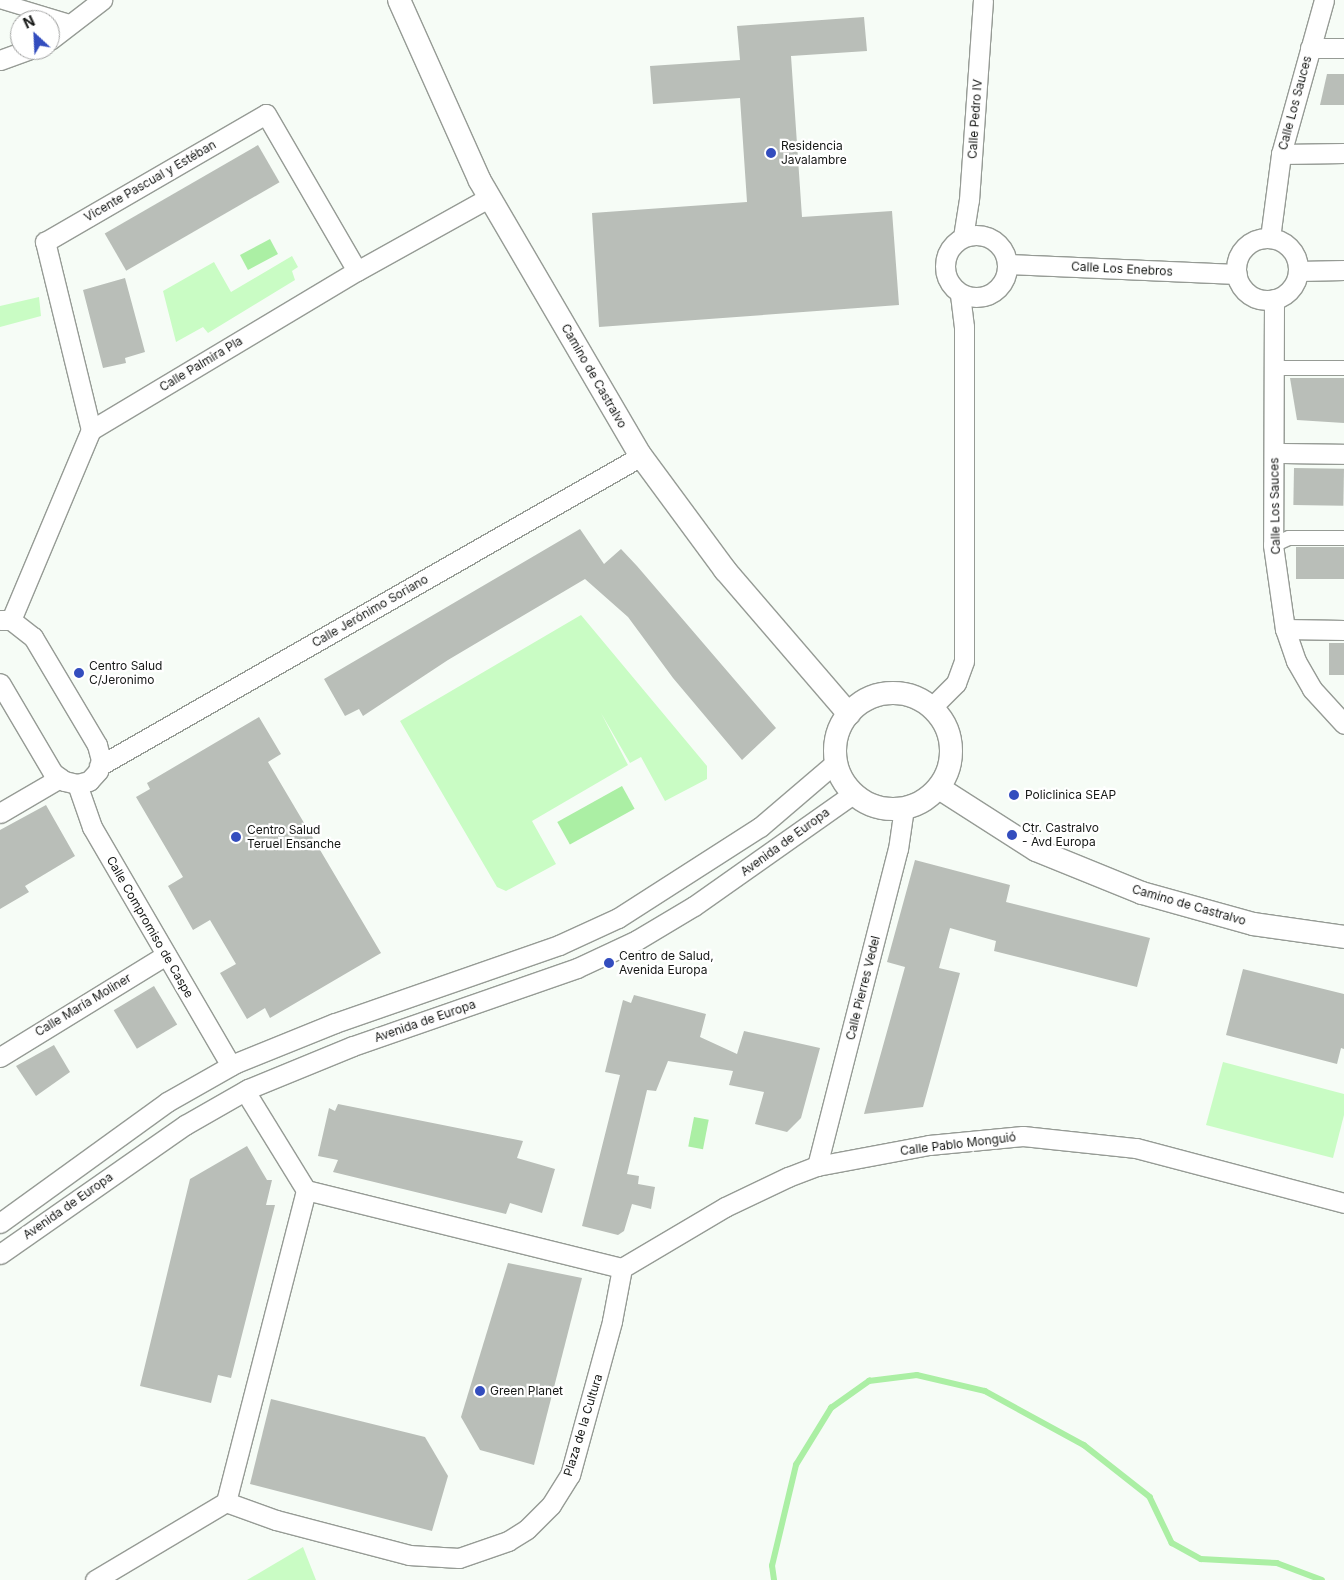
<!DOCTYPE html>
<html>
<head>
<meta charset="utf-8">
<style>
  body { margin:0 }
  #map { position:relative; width:1344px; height:1580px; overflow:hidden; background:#f6fcf6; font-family:Inter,sans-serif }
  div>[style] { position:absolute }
  .green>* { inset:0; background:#c9fcc4 }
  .water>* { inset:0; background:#abefa4; transform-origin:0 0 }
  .stream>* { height:5.5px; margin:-2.75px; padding:0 2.75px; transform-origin:2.75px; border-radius:2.75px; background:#abefa4 }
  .building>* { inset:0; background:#b9beb8; transform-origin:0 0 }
  .roads { filter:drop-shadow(1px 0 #969b95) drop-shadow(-1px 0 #969b95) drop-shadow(0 1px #969b95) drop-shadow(0 -1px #969b95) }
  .pedestrian>* { height:14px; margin:-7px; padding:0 7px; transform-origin:7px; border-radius:7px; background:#fff }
  .minor>* { height:19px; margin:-9.5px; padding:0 9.5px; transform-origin:9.5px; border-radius:9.5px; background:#fff }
  .minor>.ring { margin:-9.5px; padding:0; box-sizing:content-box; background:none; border:19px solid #fff; border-radius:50% }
  .tertiary>* { height:22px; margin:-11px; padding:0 11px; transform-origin:11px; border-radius:11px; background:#fff }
  .tertiary>.ring { margin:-11px; padding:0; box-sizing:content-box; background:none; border:22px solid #fff; border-radius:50% }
  .dots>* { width:14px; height:14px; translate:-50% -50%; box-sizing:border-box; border:2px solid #fff; border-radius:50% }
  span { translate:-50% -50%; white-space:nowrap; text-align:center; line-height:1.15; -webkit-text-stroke:4.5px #fff; paint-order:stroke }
  .street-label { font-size:12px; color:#151715 }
  .poi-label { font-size:12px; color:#151715 }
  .left { translate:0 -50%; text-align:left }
  .north { position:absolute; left:10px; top:10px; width:50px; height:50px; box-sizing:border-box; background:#fff; border:1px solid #a1a2a1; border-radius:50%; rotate:335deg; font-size:14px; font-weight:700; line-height:20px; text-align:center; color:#151715 }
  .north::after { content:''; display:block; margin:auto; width:18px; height:22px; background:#334dbe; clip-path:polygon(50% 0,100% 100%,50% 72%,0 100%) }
</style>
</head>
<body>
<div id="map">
  <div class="green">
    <div style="clip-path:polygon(292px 256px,298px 267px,292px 271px,295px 280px,208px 333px,203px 327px,176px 342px,163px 291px,214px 262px,231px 292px)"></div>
    <div style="clip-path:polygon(39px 297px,41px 316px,0 327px,0 306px)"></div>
    <div style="clip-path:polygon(581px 615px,707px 766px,707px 779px,665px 801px,641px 757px,630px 763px,601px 713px,628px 765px,532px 821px,556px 864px,506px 891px,497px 887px,400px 721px)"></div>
    <div style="clip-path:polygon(1223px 1062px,1344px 1094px,1344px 1115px,1333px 1158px,1206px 1125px)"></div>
    <div style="clip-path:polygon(303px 1547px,316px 1580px,247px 1580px)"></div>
  </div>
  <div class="water">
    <div style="left:270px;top:239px;width:17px;height:34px;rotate:62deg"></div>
    <div style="left:622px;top:786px;width:26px;height:74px;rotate:61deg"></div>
    <div style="left:694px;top:1117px;width:15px;height:30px;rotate:11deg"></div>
  </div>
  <div class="stream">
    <div style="left:774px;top:1580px;width:14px;rotate:-98deg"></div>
    <div style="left:772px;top:1566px;width:104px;rotate:-76.6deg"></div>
    <div style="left:796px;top:1465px;width:67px;rotate:-58.4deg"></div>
    <div style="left:831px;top:1408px;width:47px;rotate:-35.4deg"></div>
    <div style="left:869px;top:1381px;width:48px;rotate:-7.1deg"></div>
    <div style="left:917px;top:1375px;width:70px;rotate:13.2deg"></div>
    <div style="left:985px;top:1391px;width:113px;rotate:28.6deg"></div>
    <div style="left:1084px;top:1445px;width:84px;rotate:38.2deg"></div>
    <div style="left:1150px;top:1497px;width:51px;rotate:64.4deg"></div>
    <div style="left:1172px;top:1543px;width:33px;rotate:29deg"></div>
    <div style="left:1201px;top:1559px;width:76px;rotate:3deg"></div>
    <div style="left:1277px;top:1563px;width:48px;rotate:20.7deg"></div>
  </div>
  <div class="building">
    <div style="clip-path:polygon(864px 17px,867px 51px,791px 56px,802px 217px,892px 211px,899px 305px,599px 327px,592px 213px,747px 202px,740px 98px,653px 104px,650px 66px,740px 60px,737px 26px)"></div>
    <div style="clip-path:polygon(1327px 74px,1344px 74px,1344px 105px,1320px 105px)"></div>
    <div style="left:258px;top:145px;width:43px;height:177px;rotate:60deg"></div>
    <div style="clip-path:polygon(125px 278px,145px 352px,125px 358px,126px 363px,103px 368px,83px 290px)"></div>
    <div style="clip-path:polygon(1290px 378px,1344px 378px,1344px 423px,1297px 420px)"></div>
    <div style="left:1294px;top:468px;width:50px;height:37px;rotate:1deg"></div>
    <div style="clip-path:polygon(580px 529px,604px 564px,621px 549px,637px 566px,776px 728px,742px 760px,673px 678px,628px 617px,585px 579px,448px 660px,363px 716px,359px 709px,345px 716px,324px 679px)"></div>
    <div style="left:1296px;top:547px;width:48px;height:32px"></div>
    <div style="left:1329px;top:643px;width:15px;height:32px"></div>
    <div style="clip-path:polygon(259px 717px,281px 754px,268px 762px,381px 953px,270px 1018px,265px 1008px,247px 1019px,220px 973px,236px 964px,210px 920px,193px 930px,168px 886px,183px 877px,136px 797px,150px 789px,147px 783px)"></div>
    <div style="clip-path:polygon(46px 805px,75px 856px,25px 886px,29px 892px,0 909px,0 830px)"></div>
    <div style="clip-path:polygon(915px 860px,1010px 885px,1006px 902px,1150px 938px,1137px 987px,994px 951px,996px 941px,950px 928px,939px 968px,960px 973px,923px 1107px,864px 1114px,905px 967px,887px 962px)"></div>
    <div style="clip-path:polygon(1243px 969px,1344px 994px,1344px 1049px,1341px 1048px,1337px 1064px,1226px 1035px)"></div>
    <div style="left:154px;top:986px;width:45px;height:47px;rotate:59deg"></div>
    <div style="clip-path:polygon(634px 995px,706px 1014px,700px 1037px,737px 1054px,744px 1031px,820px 1048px,801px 1118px,787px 1132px,755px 1124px,764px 1092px,729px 1085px,733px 1071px,668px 1061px,656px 1091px,647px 1090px,627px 1174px,639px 1176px,638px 1184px,655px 1187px,651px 1209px,632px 1204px,624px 1231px,618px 1235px,582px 1226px,620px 1075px,605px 1072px,623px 1000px,631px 1003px)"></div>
    <div style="clip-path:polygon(54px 1045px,70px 1072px,36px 1096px,16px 1066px)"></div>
    <div style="clip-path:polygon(338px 1104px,523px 1141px,517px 1158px,555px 1169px,542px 1213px,510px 1203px,506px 1214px,333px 1172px,338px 1160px,318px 1156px,329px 1108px,335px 1111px)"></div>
    <div style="clip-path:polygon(247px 1146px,267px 1180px,272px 1180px,266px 1205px,275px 1205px,231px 1378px,218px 1375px,211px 1403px,140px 1386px,190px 1179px)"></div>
    <div style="clip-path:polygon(508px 1263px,582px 1278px,534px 1465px,480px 1450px,461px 1417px)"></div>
    <div style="clip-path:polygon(271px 1399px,425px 1437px,448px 1476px,432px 1531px,250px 1484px)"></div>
  </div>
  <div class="roads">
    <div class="pedestrian">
      <div style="left:0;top:1px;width:76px;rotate:16.8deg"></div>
      <div style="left:1274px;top:368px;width:70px"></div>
      <div style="left:1273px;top:545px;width:17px;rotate:-24deg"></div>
      <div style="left:1289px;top:538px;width:55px"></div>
    </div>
    <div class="minor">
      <div style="left:50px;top:40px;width:66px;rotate:-37.6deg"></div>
      <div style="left:1310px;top:48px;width:34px"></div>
      <div style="left:0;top:60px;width:30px;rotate:-20deg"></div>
      <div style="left:1281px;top:154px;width:63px;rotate:-0.9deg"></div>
      <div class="ring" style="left:945px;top:235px;width:43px;height:43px"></div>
      <div style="left:963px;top:237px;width:37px;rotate:-81deg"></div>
      <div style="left:969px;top:200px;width:200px;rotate:-86deg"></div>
      <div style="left:1270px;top:238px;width:85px;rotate:-82.5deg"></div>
      <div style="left:1281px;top:154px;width:160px;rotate:-74.4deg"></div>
      <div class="ring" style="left:1236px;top:238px;width:43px;height:43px"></div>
      <div style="left:1008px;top:264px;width:229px;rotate:2.5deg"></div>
      <div style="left:1298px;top:271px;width:46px;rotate:-1.2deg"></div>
      <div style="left:1274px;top:299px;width:246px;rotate:90.2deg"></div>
      <div style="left:1273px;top:545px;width:85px;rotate:81.9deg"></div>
      <div style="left:1285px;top:629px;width:34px;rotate:71deg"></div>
      <div style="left:1296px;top:661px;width:32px;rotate:60deg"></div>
      <div style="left:1312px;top:689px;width:47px;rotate:47.6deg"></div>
      <div style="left:91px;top:430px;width:194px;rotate:-103.7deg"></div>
      <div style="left:45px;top:242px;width:255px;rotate:-30.1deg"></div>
      <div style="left:266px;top:114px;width:181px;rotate:59.9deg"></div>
      <div style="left:1274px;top:453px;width:70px;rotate:0.8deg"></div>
      <div style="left:0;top:620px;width:11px"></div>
      <div style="left:11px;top:620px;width:28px;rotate:38deg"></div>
      <div style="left:33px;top:637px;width:126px;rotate:59.3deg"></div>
      <div style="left:97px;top:745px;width:16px;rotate:75deg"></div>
      <div style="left:101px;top:760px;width:11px;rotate:105deg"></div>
      <div style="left:98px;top:771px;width:13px;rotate:132deg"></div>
      <div style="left:89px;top:781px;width:12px;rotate:166deg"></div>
      <div style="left:77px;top:784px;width:13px;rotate:-167deg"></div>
      <div style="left:64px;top:781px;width:14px;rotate:-144deg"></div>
      <div style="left:53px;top:773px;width:104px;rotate:-120.5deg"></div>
      <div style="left:11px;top:620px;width:206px;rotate:-67.2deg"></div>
      <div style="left:91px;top:430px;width:310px;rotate:-30.9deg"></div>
      <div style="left:357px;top:271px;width:152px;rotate:-29.1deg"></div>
      <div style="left:1285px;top:629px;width:59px;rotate:1deg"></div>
      <div style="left:932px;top:707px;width:34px;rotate:-45deg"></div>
      <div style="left:956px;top:683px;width:23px;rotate:-70deg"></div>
      <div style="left:964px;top:661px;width:334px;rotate:-90deg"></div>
      <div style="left:964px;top:327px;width:34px;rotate:-97deg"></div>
      <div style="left:99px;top:766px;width:624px;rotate:-29.77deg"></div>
      <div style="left:77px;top:784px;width:46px;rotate:70.8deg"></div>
      <div style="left:92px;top:827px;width:276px;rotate:59.8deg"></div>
      <div style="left:0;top:813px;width:69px;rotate:-30.3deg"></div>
      <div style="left:0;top:1057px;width:195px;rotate:-31.6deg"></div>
      <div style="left:245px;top:1091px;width:116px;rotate:58.4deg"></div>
      <div style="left:306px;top:1190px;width:325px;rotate:13.9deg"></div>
      <div style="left:817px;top:1166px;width:327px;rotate:-75.7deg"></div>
      <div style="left:898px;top:849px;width:41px;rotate:-81.7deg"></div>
      <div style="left:0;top:1223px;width:206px;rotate:-35.9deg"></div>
      <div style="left:167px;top:1102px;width:79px;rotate:-29.5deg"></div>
      <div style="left:236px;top:1063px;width:107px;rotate:-22deg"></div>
      <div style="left:335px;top:1023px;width:237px;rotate:-19.2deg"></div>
      <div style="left:559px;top:945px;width:65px;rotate:-24.6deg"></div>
      <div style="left:618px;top:918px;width:169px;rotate:-32.7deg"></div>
      <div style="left:760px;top:827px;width:100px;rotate:-40.5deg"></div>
      <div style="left:0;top:1254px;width:226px;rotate:-34.9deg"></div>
      <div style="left:185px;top:1125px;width:73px;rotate:-29.7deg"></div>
      <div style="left:248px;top:1089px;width:113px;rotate:-22.3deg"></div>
      <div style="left:353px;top:1046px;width:237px;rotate:-19.2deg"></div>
      <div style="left:577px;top:968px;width:66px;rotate:-25deg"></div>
      <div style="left:637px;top:940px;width:66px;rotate:-30.8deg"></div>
      <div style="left:694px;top:906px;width:194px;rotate:-35.2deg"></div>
      <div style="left:622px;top:1268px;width:120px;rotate:-30.6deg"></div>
      <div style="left:725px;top:1207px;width:70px;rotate:-25.5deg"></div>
      <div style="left:788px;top:1177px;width:31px;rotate:-21deg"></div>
      <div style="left:817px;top:1166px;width:114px;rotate:-10.6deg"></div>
      <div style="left:929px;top:1145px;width:94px;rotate:-5.5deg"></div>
      <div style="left:1023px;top:1136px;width:114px;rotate:6.1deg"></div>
      <div style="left:1136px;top:1148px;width:215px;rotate:14.8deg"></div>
      <div style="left:226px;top:1502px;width:53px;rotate:19.8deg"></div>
      <div style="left:276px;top:1520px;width:138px;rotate:14.7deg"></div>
      <div style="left:409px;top:1555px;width:50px;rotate:3.4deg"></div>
      <div style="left:459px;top:1558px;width:52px;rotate:-19.1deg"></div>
      <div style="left:508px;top:1541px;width:22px;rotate:-32deg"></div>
      <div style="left:527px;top:1529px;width:34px;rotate:-45deg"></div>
      <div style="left:551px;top:1505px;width:36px;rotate:-58deg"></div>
      <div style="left:570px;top:1475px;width:160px;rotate:-74.7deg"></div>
      <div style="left:612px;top:1321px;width:54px;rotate:-79.3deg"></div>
      <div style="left:226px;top:1502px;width:322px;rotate:-75.6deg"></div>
      <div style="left:95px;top:1580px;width:152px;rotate:-30.8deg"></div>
    </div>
    <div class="tertiary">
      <div style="left:399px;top:0;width:198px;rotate:65.9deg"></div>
      <div style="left:480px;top:181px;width:319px;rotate:59.7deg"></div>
      <div style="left:641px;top:456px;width:142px;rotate:53.6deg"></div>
      <div style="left:725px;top:570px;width:190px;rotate:49.3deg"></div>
      <div class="ring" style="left:835px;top:693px;width:94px;height:94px"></div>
      <div style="left:939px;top:788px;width:115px;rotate:32.6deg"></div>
      <div style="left:1036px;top:850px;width:114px;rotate:22.1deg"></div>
      <div style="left:1142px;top:893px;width:115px;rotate:15.6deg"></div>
      <div style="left:1253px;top:924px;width:92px;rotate:8.1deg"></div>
    </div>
  </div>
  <div class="dots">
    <div style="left:771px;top:153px;background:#334dbe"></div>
    <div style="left:79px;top:673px;background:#334dbe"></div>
    <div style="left:1014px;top:795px;background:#334dbe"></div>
    <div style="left:1012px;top:835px;background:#334dbe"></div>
    <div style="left:236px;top:837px;background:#334dbe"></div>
    <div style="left:609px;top:963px;background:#334dbe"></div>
    <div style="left:480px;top:1391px;background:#334dbe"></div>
  </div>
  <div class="street-label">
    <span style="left:1295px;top:103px;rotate:-75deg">Calle Los Sauces</span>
    <span style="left:975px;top:119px;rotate:-86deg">Calle Pedro IV</span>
    <span style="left:150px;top:181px;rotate:-30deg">Vicente Pascual y Estéban</span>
    <span style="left:1122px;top:269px;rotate:3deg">Calle Los Enebros</span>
    <span style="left:201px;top:364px;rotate:-31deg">Calle Palmira Pla</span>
    <span style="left:594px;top:376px;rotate:60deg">Camino de Castralvo</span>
    <span style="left:1275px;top:506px;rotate:-91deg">Calle Los Sauces</span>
    <span style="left:370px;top:611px;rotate:-30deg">Calle Jerónimo Soriano</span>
    <span style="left:785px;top:842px;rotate:-36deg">Avenida de Europa</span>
    <span style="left:1189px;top:905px;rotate:16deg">Camino de Castralvo</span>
    <span style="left:150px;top:927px;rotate:60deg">Calle Compromiso de Caspe</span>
    <span style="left:863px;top:988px;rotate:-76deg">Calle Pierres Vedel</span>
    <span style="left:83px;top:1005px;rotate:-31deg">Calle María Moliner</span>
    <span style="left:425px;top:1021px;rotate:-19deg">Avenida de Europa</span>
    <span style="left:958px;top:1144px;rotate:-7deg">Calle Pablo Monguió</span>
    <span style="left:68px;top:1206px;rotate:-35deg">Avenida de Europa</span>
    <span style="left:583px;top:1425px;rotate:-73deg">Plaza de la Cultura</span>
  </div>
  <div class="poi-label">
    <span class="left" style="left:781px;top:153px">Residencia<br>Javalambre</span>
    <span class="left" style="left:89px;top:673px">Centro Salud<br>C/Jeronimo</span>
    <span class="left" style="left:1025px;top:795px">Policlinica SEAP</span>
    <span class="left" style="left:1022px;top:835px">Ctr. Castralvo<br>- Avd Europa</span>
    <span class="left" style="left:247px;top:837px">Centro Salud<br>Teruel Ensanche</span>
    <span class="left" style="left:619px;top:963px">Centro de Salud,<br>Avenida Europa</span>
    <span class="left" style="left:490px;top:1391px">Green Planet</span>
  </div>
  <div class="north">N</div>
</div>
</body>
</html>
